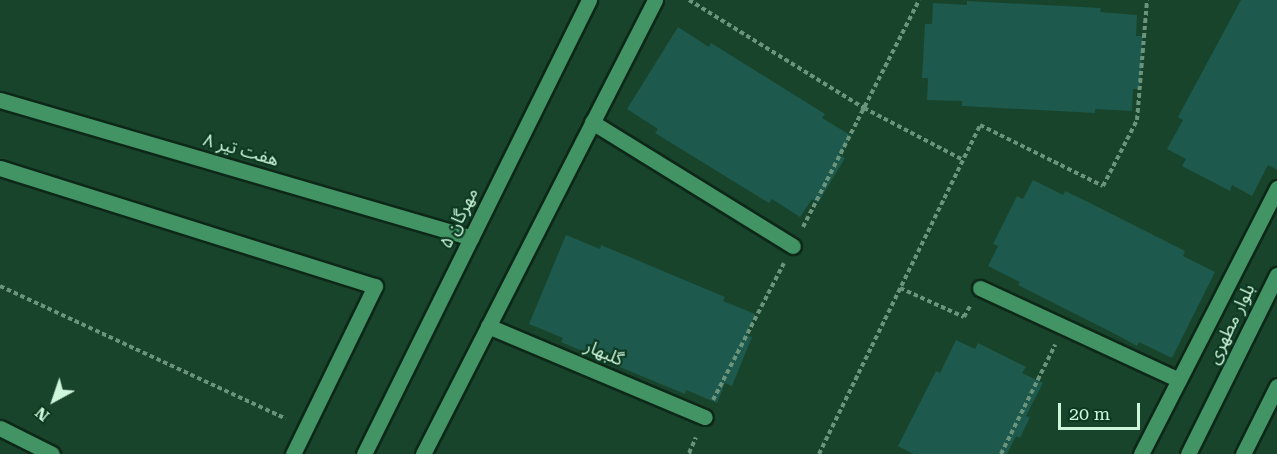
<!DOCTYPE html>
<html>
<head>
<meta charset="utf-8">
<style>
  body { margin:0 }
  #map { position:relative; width:1277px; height:454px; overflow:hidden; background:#18442b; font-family:"Roboto Serif","Noto Sans Arabic",serif }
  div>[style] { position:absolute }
  .building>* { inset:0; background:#1d594c }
  .path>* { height:4px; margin-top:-2px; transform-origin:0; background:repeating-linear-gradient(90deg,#6a947b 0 4.5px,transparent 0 7.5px) }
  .roads { filter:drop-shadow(2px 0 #0d2718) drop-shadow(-2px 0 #0d2718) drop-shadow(0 2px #0d2718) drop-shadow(0 -2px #0d2718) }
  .service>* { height:15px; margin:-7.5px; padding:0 7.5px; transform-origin:7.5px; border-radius:7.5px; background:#429465 }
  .minor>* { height:15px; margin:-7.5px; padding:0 7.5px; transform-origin:7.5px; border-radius:7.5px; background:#429465 }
  .tertiary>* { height:15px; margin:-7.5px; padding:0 7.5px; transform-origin:7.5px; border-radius:7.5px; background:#429465 }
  span { translate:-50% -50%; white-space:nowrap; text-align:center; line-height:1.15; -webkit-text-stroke:4.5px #0c3921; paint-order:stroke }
  .street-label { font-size:18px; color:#cef6db }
  .north { position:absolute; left:24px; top:370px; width:60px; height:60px; -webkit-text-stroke:4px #0c3921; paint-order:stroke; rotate:220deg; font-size:16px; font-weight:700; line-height:24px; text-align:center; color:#cef6db }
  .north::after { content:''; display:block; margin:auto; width:21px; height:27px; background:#cef6db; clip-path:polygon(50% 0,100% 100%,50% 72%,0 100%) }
  .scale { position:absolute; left:1058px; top:403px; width:82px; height:27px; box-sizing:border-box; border:3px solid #cef6db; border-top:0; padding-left:8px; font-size:18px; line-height:21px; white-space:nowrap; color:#cef6db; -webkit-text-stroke:4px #0c3921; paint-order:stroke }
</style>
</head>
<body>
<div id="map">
  <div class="building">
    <div style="clip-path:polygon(1241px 0,1277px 0,1277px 170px,1268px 165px,1252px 196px,1232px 185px,1230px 191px,1182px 166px,1186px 159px,1167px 149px,1183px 120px,1178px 117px)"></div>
    <div style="clip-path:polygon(967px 1px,1101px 8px,1100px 12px,1137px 15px,1136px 36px,1143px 36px,1140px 89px,1133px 89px,1132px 111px,1095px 109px,1095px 113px,962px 106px,962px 101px,927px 100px,928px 78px,922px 78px,925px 24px,932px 24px,933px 3px,967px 5px)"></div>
    <div style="clip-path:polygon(678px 27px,709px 47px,711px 43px,825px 114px,822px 118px,852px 136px,840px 155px,845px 158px,818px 203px,812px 199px,800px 217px,772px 199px,769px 203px,655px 133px,658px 129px,627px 109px)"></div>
    <div style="clip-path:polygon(1033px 180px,1063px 195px,1065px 191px,1086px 201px,1185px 251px,1183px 256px,1215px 272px,1172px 358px,1139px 342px,1137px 346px,1117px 335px,1018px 285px,1020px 282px,988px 266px,998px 246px,993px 244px,1017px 196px,1023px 199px)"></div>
    <div style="clip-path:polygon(566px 235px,600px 249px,601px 245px,725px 297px,723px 301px,755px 314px,747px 335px,752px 337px,732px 386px,725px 383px,717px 403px,686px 390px,685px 394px,605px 361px,561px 342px,563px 338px,529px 324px)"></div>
    <div style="clip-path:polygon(956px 340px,975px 349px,978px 343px,1026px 367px,1022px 373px,1043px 383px,1026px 416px,1030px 417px,1020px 438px,1016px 436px,1007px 454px,913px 454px,898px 446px,936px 371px,940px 373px)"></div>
  </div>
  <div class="path">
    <div style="left:689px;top:0;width:206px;rotate:31.7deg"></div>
    <div style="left:864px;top:108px;width:112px;rotate:27.7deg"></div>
    <div style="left:803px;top:227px;width:255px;rotate:-62.9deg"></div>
    <div style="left:0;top:286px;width:315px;rotate:24.9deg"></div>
    <div style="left:900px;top:288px;width:70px;rotate:24.4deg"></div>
    <div style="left:964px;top:317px;width:13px;rotate:-61deg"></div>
    <div style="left:713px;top:400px;width:154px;rotate:-62.6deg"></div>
    <div style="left:691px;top:454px;width:2px;rotate:-153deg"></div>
    <div style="left:689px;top:453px;width:17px;rotate:-66deg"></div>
    <div style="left:819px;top:454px;width:366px;rotate:-63.9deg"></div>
    <div style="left:980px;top:125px;width:137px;rotate:26.4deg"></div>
    <div style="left:1103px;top:186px;width:74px;rotate:-62.7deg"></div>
    <div style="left:1137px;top:120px;width:120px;rotate:-85.2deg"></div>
    <div style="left:1001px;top:454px;width:122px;rotate:-63.6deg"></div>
  </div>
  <div class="roads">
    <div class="service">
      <div style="left:0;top:168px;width:393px;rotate:17.5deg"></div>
      <div style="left:375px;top:286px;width:187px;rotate:116deg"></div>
    </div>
    <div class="minor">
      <div style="left:0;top:100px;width:491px;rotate:16.3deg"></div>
      <div style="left:592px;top:122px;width:236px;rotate:31.7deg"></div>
      <div style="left:980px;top:288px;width:219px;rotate:24.8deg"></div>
      <div style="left:488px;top:326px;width:235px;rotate:22.8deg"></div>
      <div style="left:0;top:428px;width:58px;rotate:26.6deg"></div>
      <div style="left:423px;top:454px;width:510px;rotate:-62.93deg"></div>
      <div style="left:1141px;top:454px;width:299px;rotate:-62.9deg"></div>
    </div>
    <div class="tertiary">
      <div style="left:364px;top:454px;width:507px;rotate:-63.64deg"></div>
      <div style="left:1188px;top:454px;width:200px;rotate:-63.6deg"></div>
      <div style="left:1243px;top:454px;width:76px;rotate:-63.4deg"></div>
    </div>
  </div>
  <div class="street-label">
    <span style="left:241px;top:150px;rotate:16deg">هفت تیر ۸</span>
    <span style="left:459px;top:218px;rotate:-64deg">مهرگان ۵</span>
    <span style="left:1231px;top:324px;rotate:-64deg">بلوار مطهری</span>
    <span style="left:604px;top:353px;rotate:23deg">گلبهار</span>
  </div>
  <div class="north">N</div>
  <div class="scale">20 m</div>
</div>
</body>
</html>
